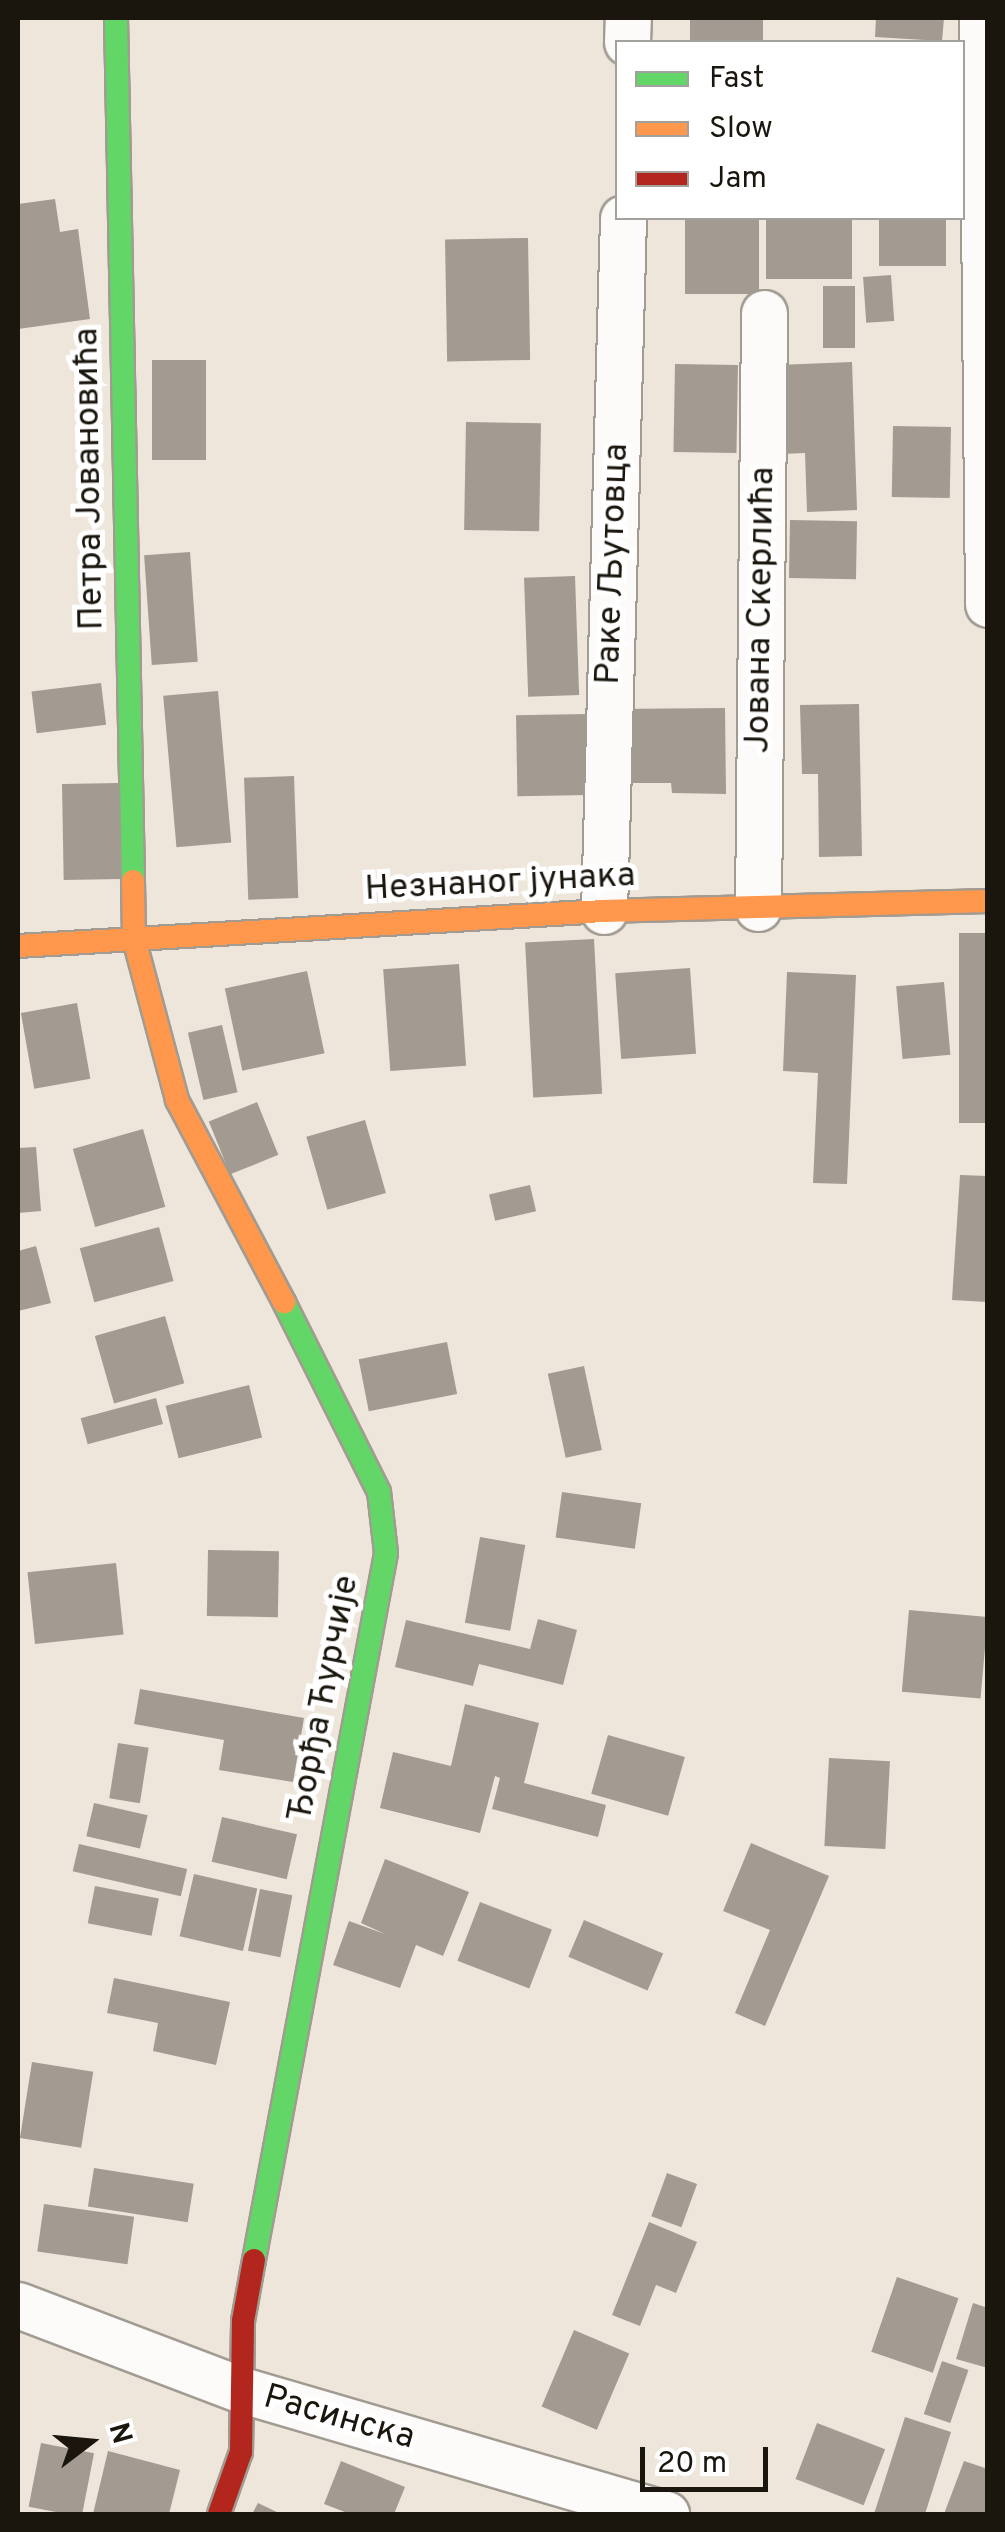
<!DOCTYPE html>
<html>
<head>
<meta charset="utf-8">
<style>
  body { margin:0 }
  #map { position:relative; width:1005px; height:2532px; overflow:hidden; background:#eee6da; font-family:Overpass,sans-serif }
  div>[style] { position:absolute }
  .building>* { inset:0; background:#a39a91; transform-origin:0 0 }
  .roads { filter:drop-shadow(2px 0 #a19b92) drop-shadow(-2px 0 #a19b92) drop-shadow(0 2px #a19b92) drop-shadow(0 -2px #a19b92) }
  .street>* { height:45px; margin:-22.5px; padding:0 22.5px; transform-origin:22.5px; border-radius:22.5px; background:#fcfbf9 }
  .fast>* { height:22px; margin:-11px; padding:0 11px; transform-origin:11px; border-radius:11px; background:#63d668 }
  .slow>* { height:22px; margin:-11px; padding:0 11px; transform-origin:11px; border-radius:11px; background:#ff974d }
  .jam>* { height:22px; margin:-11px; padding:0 11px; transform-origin:11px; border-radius:11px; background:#b3261e }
  span { translate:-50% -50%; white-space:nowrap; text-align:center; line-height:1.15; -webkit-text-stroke:10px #fff; paint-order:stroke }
  .street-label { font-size:35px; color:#1a150d }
  .frame { position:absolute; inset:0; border:20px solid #1a150d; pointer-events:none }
  .legend { position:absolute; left:615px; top:40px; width:350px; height:180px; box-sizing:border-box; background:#fff; border:2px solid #a3a19e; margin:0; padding:12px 18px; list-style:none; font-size:30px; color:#1a150d }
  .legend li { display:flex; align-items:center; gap:20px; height:50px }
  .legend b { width:50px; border:2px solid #a3a19e }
  .north { position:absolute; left:40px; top:2392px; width:100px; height:100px; -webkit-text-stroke:8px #fff; paint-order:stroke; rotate:74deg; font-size:28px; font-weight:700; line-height:40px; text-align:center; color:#1a150d }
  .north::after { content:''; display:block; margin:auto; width:35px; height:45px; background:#1a150d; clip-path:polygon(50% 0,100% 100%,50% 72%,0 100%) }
  .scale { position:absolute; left:640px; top:2447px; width:128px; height:45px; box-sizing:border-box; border:5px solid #1a150d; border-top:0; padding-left:12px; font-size:30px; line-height:35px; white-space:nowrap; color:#1a150d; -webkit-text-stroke:8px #fff; paint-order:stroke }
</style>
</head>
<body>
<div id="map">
  <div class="building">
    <div style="left:690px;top:18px;width:73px;height:24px"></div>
    <div style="clip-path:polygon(876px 18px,944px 18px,942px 41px,875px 37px)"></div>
    <div style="clip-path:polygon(55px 199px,60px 232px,78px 229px,90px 319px,18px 329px,18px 204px)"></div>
    <div style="left:685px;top:218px;width:74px;height:76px"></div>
    <div style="left:766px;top:218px;width:86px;height:61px"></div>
    <div style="left:879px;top:218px;width:67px;height:48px"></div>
    <div style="left:528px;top:238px;width:122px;height:83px;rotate:89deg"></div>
    <div style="left:891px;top:275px;width:46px;height:28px;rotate:86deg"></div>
    <div style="left:823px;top:286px;width:32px;height:62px"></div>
    <div style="left:152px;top:360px;width:54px;height:100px"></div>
    <div style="clip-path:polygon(852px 362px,857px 510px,807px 512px,805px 453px,782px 454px,778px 365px)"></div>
    <div style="left:675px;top:364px;width:63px;height:88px;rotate:1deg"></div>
    <div style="left:466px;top:422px;width:75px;height:108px;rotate:1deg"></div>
    <div style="left:893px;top:426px;width:58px;height:71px;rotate:1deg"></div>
    <div style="left:790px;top:520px;width:67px;height:58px;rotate:1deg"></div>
    <div style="left:190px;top:552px;width:110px;height:46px;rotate:86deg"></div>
    <div style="left:575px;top:576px;width:119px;height:51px;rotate:88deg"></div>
    <div style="left:101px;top:683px;width:42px;height:70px;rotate:83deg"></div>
    <div style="left:218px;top:691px;width:152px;height:55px;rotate:85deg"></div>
    <div style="clip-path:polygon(859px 704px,862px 856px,819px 857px,818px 774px,802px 774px,800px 705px)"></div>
    <div style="clip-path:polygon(725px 708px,726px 794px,672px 793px,671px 783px,616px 783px,615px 709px)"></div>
    <div style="left:588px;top:714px;width:81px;height:72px;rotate:89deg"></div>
    <div style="left:294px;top:776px;width:122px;height:50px;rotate:88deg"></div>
    <div style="left:119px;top:783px;width:96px;height:57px;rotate:89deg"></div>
    <div style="left:959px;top:933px;width:29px;height:190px"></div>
    <div style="left:594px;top:939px;width:155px;height:69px;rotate:87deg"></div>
    <div style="left:459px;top:964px;width:102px;height:76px;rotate:86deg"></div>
    <div style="left:690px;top:968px;width:86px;height:75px;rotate:86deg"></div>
    <div style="left:307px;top:971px;width:84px;height:84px;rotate:78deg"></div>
    <div style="clip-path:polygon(787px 972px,856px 975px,847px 1184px,813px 1183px,818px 1073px,783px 1071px)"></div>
    <div style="left:944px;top:982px;width:73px;height:48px;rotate:85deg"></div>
    <div style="left:77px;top:1003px;width:77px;height:57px;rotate:80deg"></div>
    <div style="left:222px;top:1025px;width:69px;height:35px;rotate:77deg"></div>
    <div style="left:257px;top:1102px;width:57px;height:52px;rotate:68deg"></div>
    <div style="left:365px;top:1120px;width:76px;height:61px;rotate:74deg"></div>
    <div style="left:143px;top:1129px;width:81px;height:73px;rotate:74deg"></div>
    <div style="clip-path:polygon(36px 1147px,41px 1211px,18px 1213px,18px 1148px)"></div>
    <div style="clip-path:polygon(960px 1175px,988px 1176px,988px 1302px,952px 1300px)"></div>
    <div style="left:530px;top:1185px;width:27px;height:42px;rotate:77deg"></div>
    <div style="left:159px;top:1227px;width:56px;height:82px;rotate:75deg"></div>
    <div style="clip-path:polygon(36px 1246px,51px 1303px,18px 1311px,18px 1251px)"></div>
    <div style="left:165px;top:1316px;width:70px;height:73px;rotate:74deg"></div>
    <div style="left:447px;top:1342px;width:53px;height:90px;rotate:79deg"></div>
    <div style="left:584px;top:1366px;width:86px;height:37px;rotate:78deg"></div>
    <div style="left:249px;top:1385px;width:54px;height:86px;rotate:76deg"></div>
    <div style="left:156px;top:1398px;width:27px;height:78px;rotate:75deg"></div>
    <div style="left:562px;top:1492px;width:80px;height:46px;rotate:8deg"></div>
    <div style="left:480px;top:1537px;width:46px;height:87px;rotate:10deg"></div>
    <div style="left:208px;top:1550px;width:71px;height:66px;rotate:1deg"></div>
    <div style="left:116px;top:1563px;width:72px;height:89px;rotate:84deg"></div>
    <div style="left:909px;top:1610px;width:79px;height:82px;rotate:5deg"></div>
    <div style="clip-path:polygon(538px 1619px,577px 1630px,563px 1685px,479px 1664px,473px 1686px,395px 1667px,406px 1620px,530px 1649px)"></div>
    <div style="clip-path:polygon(140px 1689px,304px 1718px,293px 1782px,219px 1770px,224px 1740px,134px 1724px)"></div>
    <div style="clip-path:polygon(465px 1704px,539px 1723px,524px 1783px,606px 1805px,598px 1837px,492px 1809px,500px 1778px,495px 1776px,480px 1833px,380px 1808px,393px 1752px,451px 1766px)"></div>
    <div style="left:608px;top:1735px;width:80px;height:61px;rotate:16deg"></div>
    <div style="left:118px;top:1743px;width:31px;height:56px;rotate:9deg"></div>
    <div style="left:829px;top:1758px;width:61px;height:88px;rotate:3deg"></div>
    <div style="left:94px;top:1803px;width:55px;height:34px;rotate:13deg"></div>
    <div style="left:222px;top:1817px;width:77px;height:46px;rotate:13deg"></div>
    <div style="clip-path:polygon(751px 1843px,829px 1876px,765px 2026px,735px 2013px,770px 1930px,723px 1911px)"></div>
    <div style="left:79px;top:1844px;width:111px;height:28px;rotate:13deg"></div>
    <div style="clip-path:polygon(385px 1859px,469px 1892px,443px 1956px,416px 1945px,400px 1988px,333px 1965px,349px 1921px,385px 1934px,361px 1923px)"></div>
    <div style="left:194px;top:1874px;width:65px;height:64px;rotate:13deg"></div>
    <div style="left:95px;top:1886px;width:65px;height:38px;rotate:11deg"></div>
    <div style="left:260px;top:1889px;width:33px;height:63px;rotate:11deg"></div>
    <div style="left:480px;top:1902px;width:77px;height:63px;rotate:21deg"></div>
    <div style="left:584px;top:1920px;width:86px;height:40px;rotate:23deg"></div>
    <div style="clip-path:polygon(114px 1978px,230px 2002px,216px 2065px,153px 2051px,158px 2023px,107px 2013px)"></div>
    <div style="left:32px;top:2062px;width:62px;height:77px;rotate:9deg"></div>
    <div style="left:94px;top:2168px;width:101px;height:39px;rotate:9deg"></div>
    <div style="left:667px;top:2173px;width:32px;height:46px;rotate:20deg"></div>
    <div style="left:44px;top:2204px;width:91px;height:48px;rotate:8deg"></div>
    <div style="clip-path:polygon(649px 2222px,697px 2242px,676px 2293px,656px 2285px,640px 2326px,612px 2315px)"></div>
    <div style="left:897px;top:2277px;width:65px;height:79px;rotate:19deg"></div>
    <div style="clip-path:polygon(973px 2303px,988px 2308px,988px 2368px,956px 2359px)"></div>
    <div style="left:574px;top:2330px;width:60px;height:83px;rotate:23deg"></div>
    <div style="left:942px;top:2361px;width:28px;height:56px;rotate:19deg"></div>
    <div style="clip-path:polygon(905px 2417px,951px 2432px,925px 2514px,874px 2514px)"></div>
    <div style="left:817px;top:2423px;width:73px;height:60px;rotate:21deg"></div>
    <div style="left:41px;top:2443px;width:54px;height:65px;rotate:11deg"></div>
    <div style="clip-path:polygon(108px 2451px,180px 2470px,169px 2514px,93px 2514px)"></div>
    <div style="clip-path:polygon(341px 2461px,405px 2487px,394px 2514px,350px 2514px,324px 2504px)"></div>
    <div style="clip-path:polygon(964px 2461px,988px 2469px,988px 2514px,944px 2514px)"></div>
    <div style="clip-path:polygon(258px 2503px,281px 2514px,252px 2514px)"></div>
  </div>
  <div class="roads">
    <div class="street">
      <div style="left:982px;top:18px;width:586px;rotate:89.41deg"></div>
      <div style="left:627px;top:42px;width:24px;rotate:-88deg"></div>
      <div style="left:758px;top:908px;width:595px;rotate:-89.42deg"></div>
      <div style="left:604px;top:911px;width:693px;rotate:-88.43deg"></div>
      <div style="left:18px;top:2305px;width:240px;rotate:20.8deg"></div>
      <div style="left:242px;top:2390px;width:442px;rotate:16.3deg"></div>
    </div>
    <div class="fast">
      <div style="left:116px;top:18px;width:863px;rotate:88.87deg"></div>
      <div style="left:254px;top:2260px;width:719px;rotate:-79.42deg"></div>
      <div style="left:386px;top:1553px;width:61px;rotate:-96.5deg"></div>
      <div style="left:379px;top:1492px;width:212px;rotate:-116.6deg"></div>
    </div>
    <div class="slow">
      <div style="left:133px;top:881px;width:58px;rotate:89deg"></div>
      <div style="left:134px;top:939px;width:167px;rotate:75deg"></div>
      <div style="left:177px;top:1100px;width:229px;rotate:62.1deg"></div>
      <div style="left:18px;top:946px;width:587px;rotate:-3.42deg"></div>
      <div style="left:604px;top:911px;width:384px;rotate:-1.5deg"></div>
    </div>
    <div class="jam">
      <div style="left:219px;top:2514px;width:66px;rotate:-70.5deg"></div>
      <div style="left:241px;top:2452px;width:131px;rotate:-89.1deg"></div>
      <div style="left:243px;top:2321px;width:62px;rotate:-79.8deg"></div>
    </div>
  </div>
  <div class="street-label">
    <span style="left:90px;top:479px;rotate:-91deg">Петра Јовановића</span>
    <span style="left:613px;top:564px;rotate:-88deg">Раке Љутовца</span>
    <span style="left:761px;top:610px;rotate:-89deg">Јована Скерлића</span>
    <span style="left:500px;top:883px;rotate:-3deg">Незнаног јунака</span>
    <span style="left:324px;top:1699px;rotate:-79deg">Ђорђа Ћурчије</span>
    <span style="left:339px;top:2418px;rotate:16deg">Расинска</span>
  </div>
  <div class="frame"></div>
  <ul class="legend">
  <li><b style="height:12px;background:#63d668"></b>Fast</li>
  <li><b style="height:12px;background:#ff974d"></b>Slow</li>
  <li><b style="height:12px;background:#b3261e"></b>Jam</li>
  </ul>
  <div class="north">N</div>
  <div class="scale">20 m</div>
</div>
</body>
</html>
